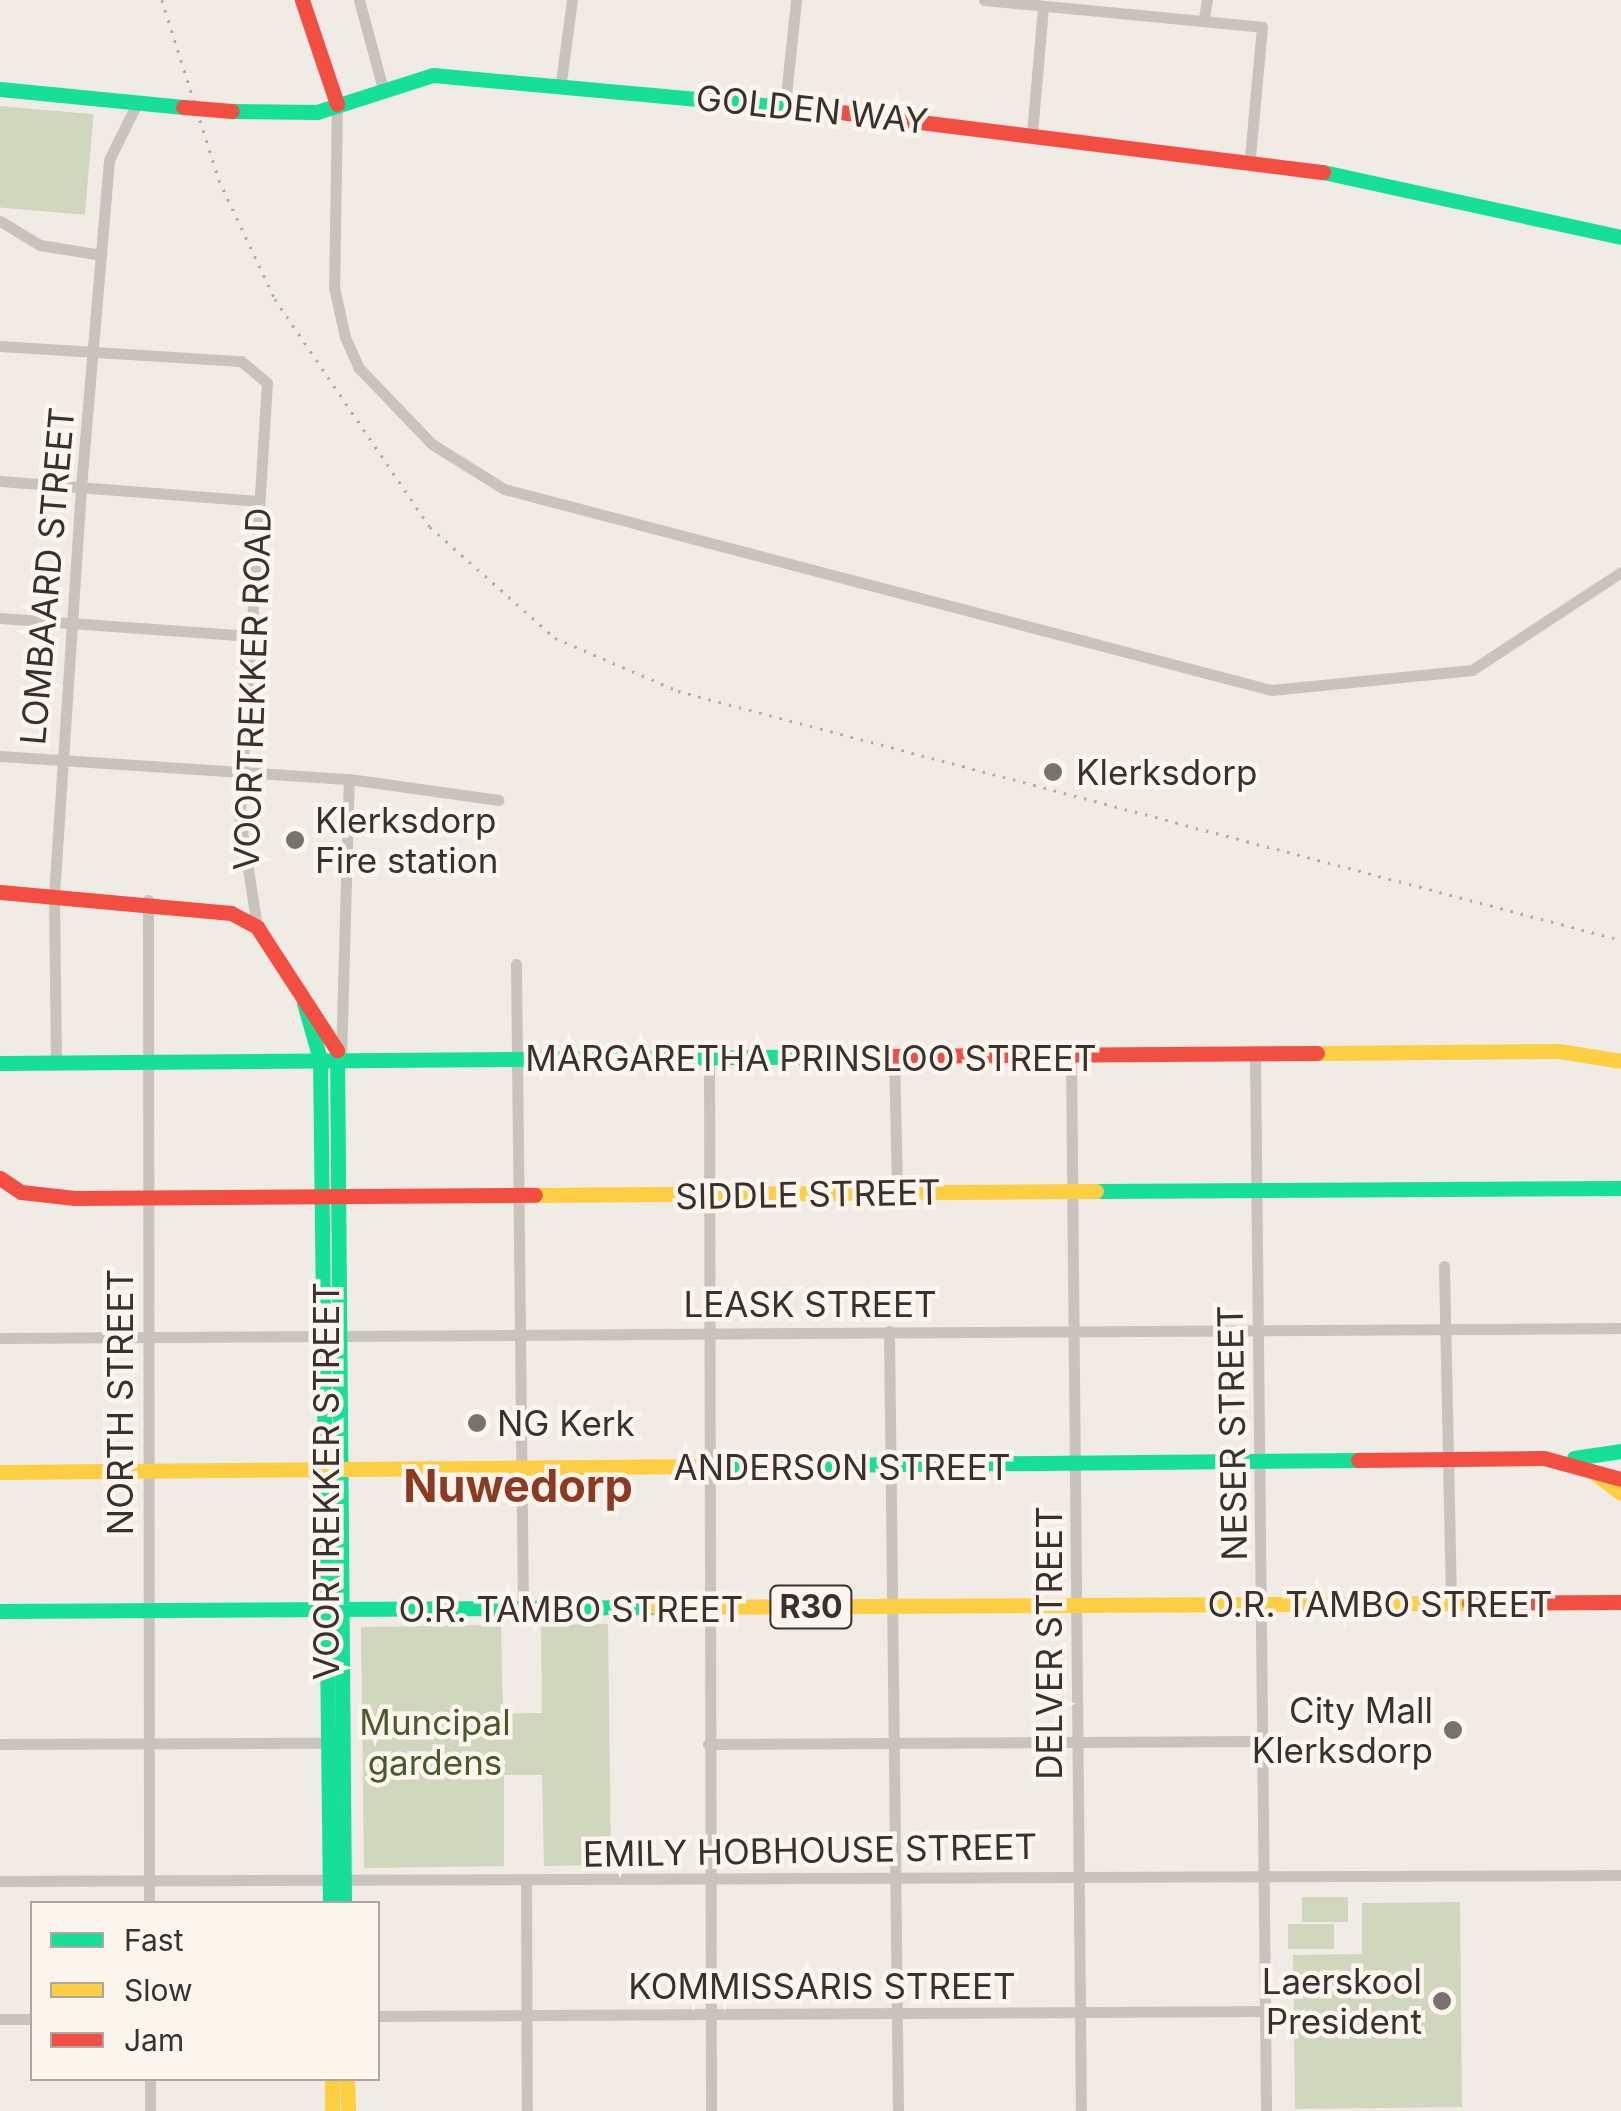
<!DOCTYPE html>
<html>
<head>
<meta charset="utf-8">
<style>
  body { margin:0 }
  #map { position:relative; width:1621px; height:2111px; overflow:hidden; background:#f0ebe5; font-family:Inter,sans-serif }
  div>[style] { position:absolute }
  .green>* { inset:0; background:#d1d6bf; transform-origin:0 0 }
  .street>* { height:11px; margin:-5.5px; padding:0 5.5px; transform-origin:5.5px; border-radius:5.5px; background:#c9c3be }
  .fast>* { height:15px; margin:-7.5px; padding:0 7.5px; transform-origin:7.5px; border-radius:7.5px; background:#16e098 }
  .slow>* { height:15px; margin:-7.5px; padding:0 7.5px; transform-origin:7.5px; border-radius:7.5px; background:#ffcf43 }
  .jam>* { height:15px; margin:-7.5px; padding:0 7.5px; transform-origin:7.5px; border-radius:7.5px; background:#f24e42 }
  .rail>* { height:2.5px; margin-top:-1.25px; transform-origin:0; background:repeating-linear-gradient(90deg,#b1aca8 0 2.5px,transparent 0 10.5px) }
  .jam-bridge>* { height:15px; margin:-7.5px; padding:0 7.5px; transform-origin:7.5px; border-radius:7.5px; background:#f24e42 }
  .dots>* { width:28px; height:28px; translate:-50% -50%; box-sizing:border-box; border:5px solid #fbf5ee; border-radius:50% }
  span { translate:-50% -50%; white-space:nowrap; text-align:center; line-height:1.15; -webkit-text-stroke:9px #fbf5ee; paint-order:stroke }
  .shield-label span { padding:2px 8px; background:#fbf5ee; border:2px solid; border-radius:8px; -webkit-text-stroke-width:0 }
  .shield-label { font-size:32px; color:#3b302b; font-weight:700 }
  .street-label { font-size:35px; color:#3b302b }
  .poi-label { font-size:35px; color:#3b302b }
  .left { translate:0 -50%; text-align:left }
  .right { translate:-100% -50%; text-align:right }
  .park-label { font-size:35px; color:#4a5a2e }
  .district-label { font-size:45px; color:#8c3b22; font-weight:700 }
  .legend { position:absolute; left:30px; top:1901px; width:350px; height:180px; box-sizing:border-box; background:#fbf5ee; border:2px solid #aea6a0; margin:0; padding:12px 18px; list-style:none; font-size:30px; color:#3b302b }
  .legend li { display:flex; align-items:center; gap:20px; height:50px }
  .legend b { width:50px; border:2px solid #aea6a0 }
</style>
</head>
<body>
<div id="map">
  <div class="green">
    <div style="left:0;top:106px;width:94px;height:101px;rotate:5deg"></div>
    <div style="clip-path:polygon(608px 1624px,611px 1865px,544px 1866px,542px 1775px,504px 1775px,504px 1866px,364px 1868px,361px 1627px,501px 1625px,503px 1714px,542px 1713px,541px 1625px)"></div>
    <div style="left:1302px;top:1897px;width:46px;height:25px"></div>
    <div style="clip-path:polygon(1460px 1902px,1462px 2107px,1295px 2109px,1293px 1955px,1362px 1954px,1362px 1903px)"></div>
    <div style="left:1288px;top:1924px;width:46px;height:25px"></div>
  </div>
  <div class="street">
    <div style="left:359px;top:0;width:88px;rotate:74.9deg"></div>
    <div style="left:984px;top:0;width:279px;rotate:5.5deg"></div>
    <div style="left:1262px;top:27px;width:130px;rotate:95.3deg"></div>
    <div style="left:1204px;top:18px;width:18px;rotate:-81deg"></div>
    <div style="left:561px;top:82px;width:83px;rotate:-82.4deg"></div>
    <div style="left:337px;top:104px;width:183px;rotate:90.9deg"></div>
    <div style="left:334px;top:287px;width:51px;rotate:77.6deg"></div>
    <div style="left:345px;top:337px;width:34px;rotate:66deg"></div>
    <div style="left:359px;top:368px;width:105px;rotate:46.2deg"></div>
    <div style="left:432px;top:444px;width:85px;rotate:32deg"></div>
    <div style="left:504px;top:489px;width:793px;rotate:14.68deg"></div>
    <div style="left:1271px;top:690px;width:202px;rotate:-5.7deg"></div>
    <div style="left:1472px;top:670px;width:178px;rotate:-33.3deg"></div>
    <div style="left:785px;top:105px;width:106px;rotate:-84deg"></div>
    <div style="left:1032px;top:133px;width:127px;rotate:-85deg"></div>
    <div style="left:0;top:221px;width:47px;rotate:31deg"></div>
    <div style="left:40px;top:245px;width:62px;rotate:9.3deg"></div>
    <div style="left:0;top:346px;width:241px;rotate:3.6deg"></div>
    <div style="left:241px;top:361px;width:34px;rotate:40deg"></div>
    <div style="left:267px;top:383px;width:436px;rotate:93.6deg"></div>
    <div style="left:240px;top:818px;width:110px;rotate:81.1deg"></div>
    <div style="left:0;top:481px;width:260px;rotate:4.4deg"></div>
    <div style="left:0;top:618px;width:252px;rotate:4.1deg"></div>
    <div style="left:0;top:756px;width:350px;rotate:3.8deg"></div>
    <div style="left:349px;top:779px;width:151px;rotate:8deg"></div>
    <div style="left:148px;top:900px;width:1004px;rotate:89.94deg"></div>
    <div style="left:516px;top:964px;width:645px;rotate:89.38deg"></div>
    <div style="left:709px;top:1055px;width:1056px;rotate:89.89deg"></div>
    <div style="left:1255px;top:1055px;width:1056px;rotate:89.4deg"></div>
    <div style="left:894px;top:1056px;width:137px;rotate:88.7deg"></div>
    <div style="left:1071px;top:1056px;width:1055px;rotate:89.46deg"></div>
    <div style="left:341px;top:1060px;width:281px;rotate:-88.4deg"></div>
    <div style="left:56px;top:1061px;width:166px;rotate:-90.7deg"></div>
    <div style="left:54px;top:895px;width:409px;rotate:-86.2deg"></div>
    <div style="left:81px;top:487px;width:328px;rotate:-85.1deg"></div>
    <div style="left:109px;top:160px;width:64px;rotate:-63.8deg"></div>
    <div style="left:1444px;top:1266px;width:339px;rotate:88.8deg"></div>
    <div style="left:889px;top:1331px;width:780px;rotate:89.34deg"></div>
    <div style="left:0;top:1338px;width:1621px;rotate:-0.35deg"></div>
    <div style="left:0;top:1744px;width:334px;rotate:-0.2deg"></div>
    <div style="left:708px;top:1744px;width:556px;rotate:-0.31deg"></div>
    <div style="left:526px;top:1880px;width:231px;rotate:89.8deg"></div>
    <div style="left:0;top:1881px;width:1621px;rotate:-0.21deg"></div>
    <div style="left:378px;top:2016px;width:889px;rotate:-0.32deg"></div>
    <div style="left:0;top:2019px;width:32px"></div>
    <div style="left:150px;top:2078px;width:33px;rotate:90deg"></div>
  </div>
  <div class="fast">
    <div style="left:0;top:89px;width:184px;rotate:5.6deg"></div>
    <div style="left:232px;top:111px;width:85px;rotate:0.7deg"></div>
    <div style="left:317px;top:112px;width:122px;rotate:-17.7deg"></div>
    <div style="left:433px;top:75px;width:401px;rotate:5.2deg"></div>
    <div style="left:1323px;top:172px;width:305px;rotate:12.3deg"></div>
    <div style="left:304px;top:1003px;width:58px;rotate:74.1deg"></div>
    <div style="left:320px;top:1059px;width:845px;rotate:89.32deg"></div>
    <div style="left:337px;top:1050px;width:854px;rotate:89.53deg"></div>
    <div style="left:0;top:1063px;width:883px;rotate:-0.45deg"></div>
    <div style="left:1096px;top:1191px;width:525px;rotate:-0.33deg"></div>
    <div style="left:1574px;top:1458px;width:48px;rotate:-8.5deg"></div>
    <div style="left:706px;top:1466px;width:652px;rotate:-0.53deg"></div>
    <div style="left:0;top:1611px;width:656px;rotate:-0.35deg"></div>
  </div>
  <div class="slow">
    <div style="left:1317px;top:1053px;width:242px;rotate:-0.5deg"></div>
    <div style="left:1559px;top:1051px;width:63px;rotate:9.2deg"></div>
    <div style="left:535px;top:1195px;width:561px;rotate:-0.41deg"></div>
    <div style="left:0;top:1472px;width:706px;rotate:-0.49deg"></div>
    <div style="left:1597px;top:1475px;width:30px;rotate:37deg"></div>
    <div style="left:656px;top:1607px;width:813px;rotate:-0.28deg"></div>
    <div style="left:332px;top:2078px;width:33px;rotate:90deg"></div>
    <div style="left:347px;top:2078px;width:33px;rotate:88deg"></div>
  </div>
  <div class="jam">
    <div style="left:302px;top:0;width:110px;rotate:71.4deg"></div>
    <div style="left:832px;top:111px;width:495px;rotate:7.1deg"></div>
    <div style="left:0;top:892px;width:232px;rotate:5.2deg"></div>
    <div style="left:231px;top:913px;width:30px;rotate:28deg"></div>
    <div style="left:257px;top:927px;width:147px;rotate:57deg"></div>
    <div style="left:883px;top:1056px;width:434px;rotate:-0.4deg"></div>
    <div style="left:0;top:1178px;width:25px;rotate:34deg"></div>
    <div style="left:21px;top:1192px;width:54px;rotate:6.3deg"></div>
    <div style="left:75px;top:1198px;width:460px;rotate:-0.4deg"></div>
    <div style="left:1358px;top:1460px;width:186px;rotate:-0.6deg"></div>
    <div style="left:1544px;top:1458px;width:80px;rotate:15.3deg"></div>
    <div style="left:1469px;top:1603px;width:152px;rotate:-0.4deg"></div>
  </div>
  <div class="rail">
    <div style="left:162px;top:0;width:189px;rotate:72.4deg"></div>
    <div style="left:219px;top:180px;width:132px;rotate:64.8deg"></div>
    <div style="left:275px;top:299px;width:276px;rotate:55.8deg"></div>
    <div style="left:430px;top:527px;width:167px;rotate:41.6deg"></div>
    <div style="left:555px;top:638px;width:134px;rotate:23.3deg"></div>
    <div style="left:678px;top:691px;width:975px;rotate:14.79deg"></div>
  </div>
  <div class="jam-bridge">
    <div style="left:183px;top:107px;width:49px;rotate:4.7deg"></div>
  </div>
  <div class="dots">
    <div style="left:1053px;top:772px;background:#7a716c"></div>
    <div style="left:295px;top:840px;background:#7a716c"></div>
    <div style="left:477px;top:1423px;background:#7a716c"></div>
    <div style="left:1453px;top:1730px;background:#7a716c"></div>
    <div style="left:1442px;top:2001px;background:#7a716c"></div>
  </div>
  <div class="shield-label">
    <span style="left:811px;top:1607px">R30</span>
  </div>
  <div class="street-label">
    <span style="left:812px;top:109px;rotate:6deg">GOLDEN WAY</span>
    <span style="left:47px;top:576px;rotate:-85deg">LOMBAARD STREET</span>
    <span style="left:252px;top:689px;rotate:-88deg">VOORTREKKER ROAD</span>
    <span style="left:811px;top:1058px">MARGARETHA PRINSLOO STREET</span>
    <span style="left:808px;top:1194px;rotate:-1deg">SIDDLE STREET</span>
    <span style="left:810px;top:1304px">LEASK STREET</span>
    <span style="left:120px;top:1402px;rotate:-90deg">NORTH STREET</span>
    <span style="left:1232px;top:1433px;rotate:-91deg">NESER STREET</span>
    <span style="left:842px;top:1467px">ANDERSON STREET</span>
    <span style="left:326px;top:1481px;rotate:-90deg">VOORTREKKER STREET</span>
    <span style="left:1380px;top:1604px">O.R. TAMBO STREET</span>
    <span style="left:571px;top:1609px">O.R. TAMBO STREET</span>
    <span style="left:1049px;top:1643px;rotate:-90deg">DELVER STREET</span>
    <span style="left:810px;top:1850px;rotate:-1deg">EMILY HOBHOUSE STREET</span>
    <span style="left:822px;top:1986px">KOMMISSARIS STREET</span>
  </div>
  <div class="poi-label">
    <span class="left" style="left:1076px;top:772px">Klerksdorp</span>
    <span class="left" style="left:315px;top:840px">Klerksdorp<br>Fire station</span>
    <span class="left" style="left:497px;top:1423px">NG Kerk</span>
    <span class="right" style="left:1433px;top:1730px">City Mall<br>Klerksdorp</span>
    <span class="right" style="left:1422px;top:2001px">Laerskool<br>President</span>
  </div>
  <div class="park-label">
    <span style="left:435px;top:1742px">Muncipal<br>gardens</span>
  </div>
  <div class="district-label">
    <span style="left:518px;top:1486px">Nuwedorp</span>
  </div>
  <ul class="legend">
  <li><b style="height:12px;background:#16e098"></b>Fast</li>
  <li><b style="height:12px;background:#ffcf43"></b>Slow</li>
  <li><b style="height:12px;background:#f24e42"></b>Jam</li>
  </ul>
</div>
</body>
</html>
